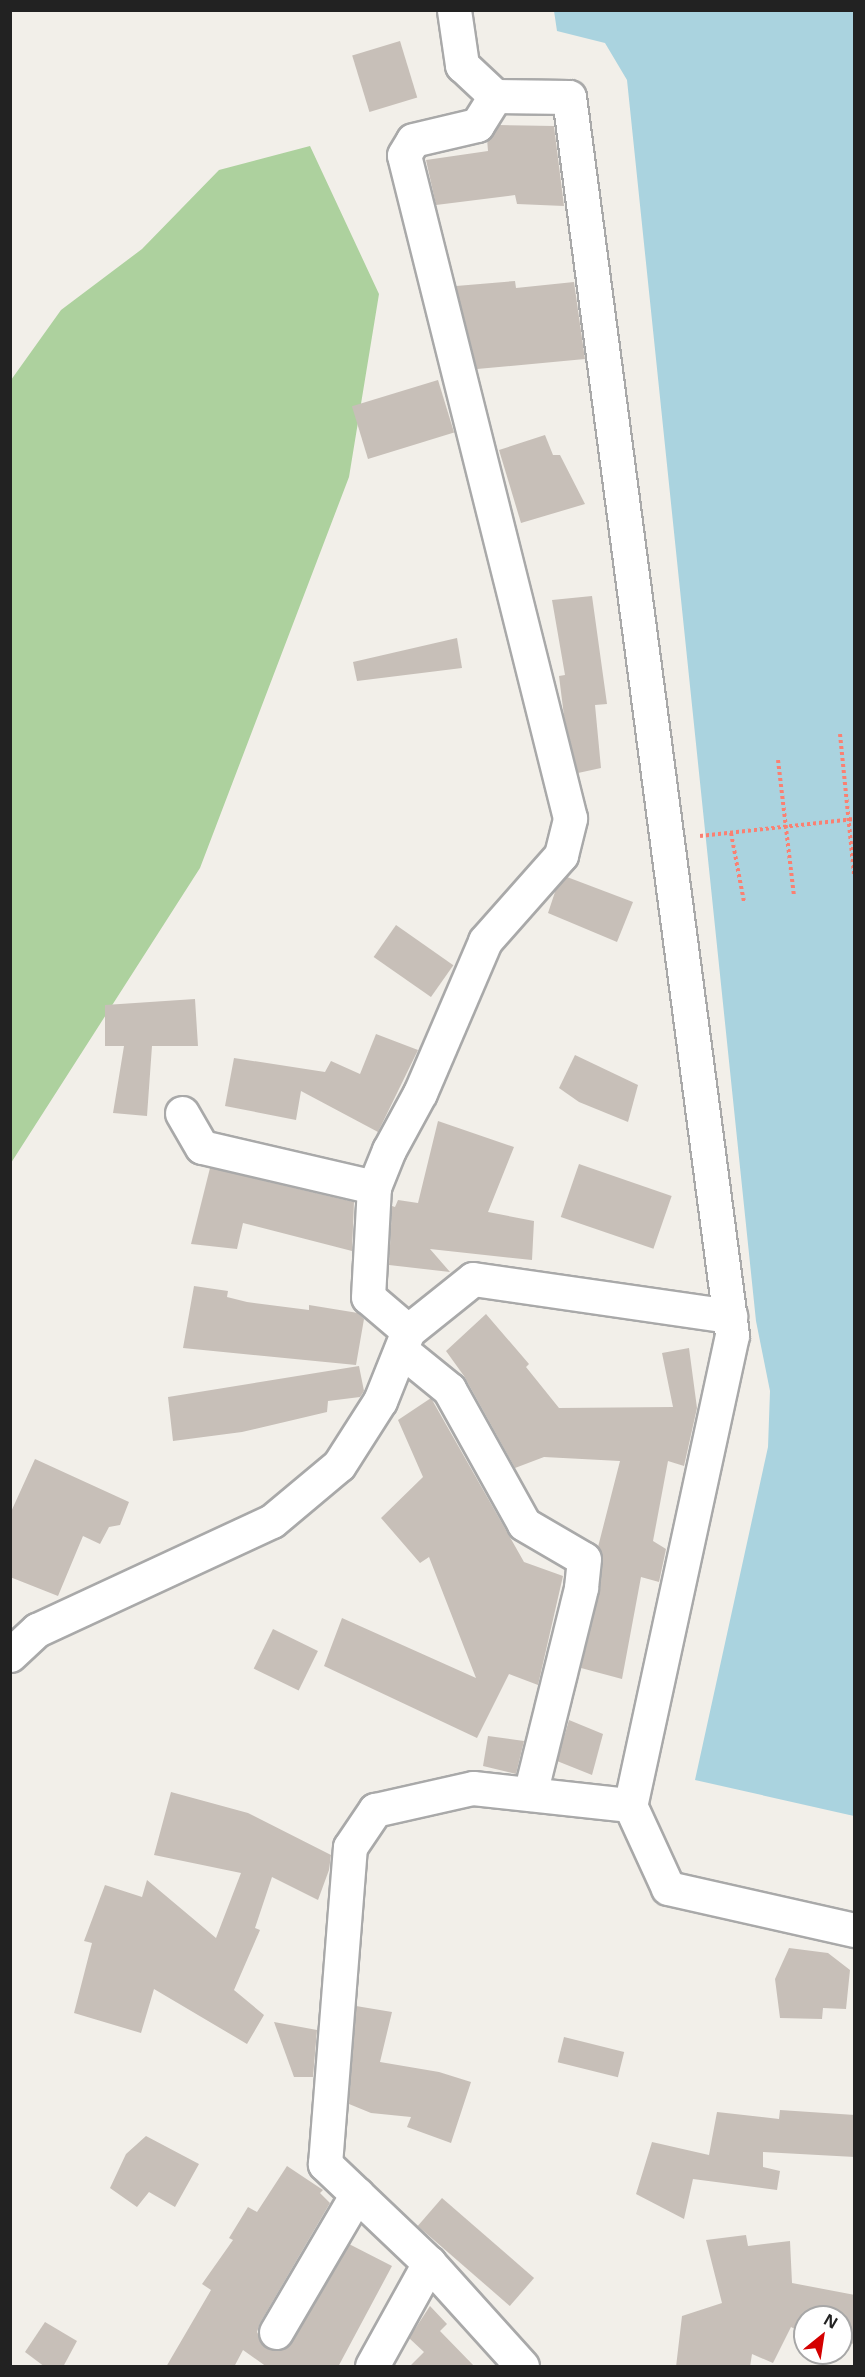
<!DOCTYPE html>
<html>
<head>
<meta charset="utf-8">
<style>
  body { margin:0 }
  #map { position:relative; width:865px; height:2377px; overflow:hidden; background:#f2efe9; font-family:"Open Sans",sans-serif }
  div>[style] { position:absolute }
  .forest>* { inset:0; background:#add19e }
  .water>* { inset:0; background:#aad3df }
  .building>* { inset:0; background:#c7bfb8; transform-origin:0 0 }
  .path>* { height:4px; margin-top:-2px; transform-origin:0; background:repeating-linear-gradient(90deg,#fa8072 0 3px,transparent 0 6px) }
  .roads { filter:drop-shadow(2px 0 #a9a9a9) drop-shadow(-2px 0 #a9a9a9) drop-shadow(0 2px #a9a9a9) drop-shadow(0 -2px #a9a9a9) }
  .minor>* { height:33px; margin:-16.5px; padding:0 16.5px; transform-origin:16.5px; border-radius:16.5px; background:#fff }
  span { translate:-50% -50%; white-space:nowrap; text-align:center; line-height:1.15; -webkit-text-stroke:6px #fff; paint-order:stroke }
  .frame { position:absolute; inset:0; border:12px solid #222; pointer-events:none }
  .north { position:absolute; left:793px; top:2305px; width:60px; height:60px; box-sizing:border-box; background:#fff; border:2px solid #a7a7a7; border-radius:50%; rotate:30deg; font-size:16px; font-weight:700; line-height:24px; text-align:center; color:#222 }
  .north::after { content:''; display:block; margin:auto; width:21px; height:27px; background:#d40000; clip-path:polygon(50% 0,100% 100%,50% 72%,0 100%) }
</style>
</head>
<body>
<div id="map">
  <div class="forest">
    <div style="clip-path:polygon(310px 146px,379px 294px,349px 477px,200px 868px,11px 1163px,11px 380px,61px 310px,142px 249px,219px 170px)"></div>
  </div>
  <div class="water">
    <div style="clip-path:polygon(554px 11px,854px 11px,854px 1816px,695px 1780px,768px 1447px,770px 1391px,756px 1321px,627px 80px,605px 43px,557px 31px)"></div>
  </div>
  <div class="building">
    <div style="left:400px;top:41px;width:59px;height:50px;rotate:73deg"></div>
    <div style="clip-path:polygon(499px 125px,554px 126px,564px 206px,517px 204px,515px 195px,436px 205px,426px 160px,488px 151px,487px 139px)"></div>
    <div style="clip-path:polygon(515px 281px,516px 288px,574px 282px,585px 359px,477px 369px,456px 286px)"></div>
    <div style="left:438px;top:380px;width:55px;height:90px;rotate:73deg"></div>
    <div style="clip-path:polygon(545px 435px,553px 455px,560px 455px,585px 504px,521px 523px,499px 450px)"></div>
    <div style="clip-path:polygon(592px 596px,607px 704px,595px 705px,601px 768px,578px 773px,564px 716px,559px 676px,565px 675px,552px 600px)"></div>
    <div style="clip-path:polygon(457px 638px,462px 668px,357px 681px,353px 662px)"></div>
    <div style="clip-path:polygon(567px 877px,633px 902px,617px 942px,548px 913px,556px 889px)"></div>
    <div style="left:396px;top:925px;width:70px;height:39px;rotate:35deg"></div>
    <div style="clip-path:polygon(195px 999px,198px 1046px,152px 1046px,147px 1116px,113px 1113px,124px 1046px,105px 1046px,105px 1005px)"></div>
    <div style="clip-path:polygon(376px 1034px,418px 1050px,378px 1132px,301px 1091px,296px 1120px,225px 1106px,234px 1058px,325px 1072px,331px 1061px,360px 1074px)"></div>
    <div style="clip-path:polygon(575px 1055px,638px 1085px,628px 1122px,579px 1102px,559px 1088px)"></div>
    <div style="clip-path:polygon(438px 1121px,514px 1147px,488px 1212px,534px 1221px,532px 1260px,430px 1249px,450px 1272px,389px 1265px,392px 1206px,395px 1207px,398px 1200px,418px 1203px)"></div>
    <div style="left:579px;top:1164px;width:98px;height:56px;rotate:19deg"></div>
    <div style="clip-path:polygon(210px 1168px,354px 1202px,352px 1251px,243px 1223px,237px 1249px,191px 1244px)"></div>
    <div style="clip-path:polygon(194px 1286px,228px 1291px,227px 1297px,247px 1302px,309px 1310px,309px 1305px,358px 1313px,364px 1319px,356px 1365px,183px 1348px)"></div>
    <div style="clip-path:polygon(486px 1314px,529px 1364px,526px 1367px,559px 1408px,673px 1407px,662px 1353px,689px 1348px,697px 1408px,684px 1466px,668px 1461px,653px 1541px,666px 1549px,659px 1582px,641px 1577px,622px 1679px,581px 1668px,600px 1590px,603px 1560px,598px 1547px,620px 1461px,544px 1457px,515px 1468px,464px 1376px,446px 1351px)"></div>
    <div style="clip-path:polygon(359px 1366px,364px 1391px,360px 1397px,328px 1401px,327px 1412px,242px 1432px,173px 1441px,168px 1397px)"></div>
    <div style="clip-path:polygon(431px 1398px,524px 1562px,563px 1576px,538px 1685px,509px 1674px,477px 1738px,324px 1666px,342px 1618px,476px 1678px,429px 1557px,420px 1563px,381px 1518px,423px 1477px,398px 1420px)"></div>
    <div style="clip-path:polygon(35px 1459px,129px 1502px,120px 1525px,109px 1527px,100px 1544px,83px 1536px,58px 1596px,10px 1577px,10px 1514px)"></div>
    <div style="left:273px;top:1629px;width:50px;height:44px;rotate:26deg"></div>
    <div style="clip-path:polygon(569px 1720px,603px 1734px,592px 1775px,557px 1761px)"></div>
    <div style="clip-path:polygon(488px 1736px,524px 1741px,516px 1774px,483px 1766px)"></div>
    <div style="clip-path:polygon(171px 1792px,248px 1813px,331px 1855px,329px 1870px,318px 1900px,272px 1877px,255px 1928px,260px 1930px,234px 1990px,264px 2015px,247px 2044px,154px 1989px,141px 2033px,74px 2013px,92px 1943px,84px 1941px,105px 1885px,142px 1897px,147px 1880px,216px 1938px,241px 1873px,154px 1855px)"></div>
    <div style="clip-path:polygon(789px 1948px,828px 1953px,850px 1970px,846px 2009px,823px 2008px,822px 2019px,780px 2018px,775px 1979px)"></div>
    <div style="clip-path:polygon(356px 2006px,392px 2012px,380px 2062px,439px 2072px,471px 2082px,451px 2143px,407px 2127px,411px 2117px,371px 2113px,349px 2104px)"></div>
    <div style="clip-path:polygon(274px 2022px,317px 2030px,313px 2077px,294px 2077px)"></div>
    <div style="left:564px;top:2037px;width:62px;height:26px;rotate:14deg"></div>
    <div style="clip-path:polygon(780px 2110px,855px 2115px,855px 2157px,763px 2152px,763px 2167px,780px 2171px,777px 2190px,693px 2179px,684px 2219px,636px 2194px,652px 2142px,709px 2155px,717px 2112px,779px 2119px)"></div>
    <div style="clip-path:polygon(146px 2136px,199px 2164px,175px 2207px,149px 2192px,137px 2207px,110px 2188px,126px 2154px)"></div>
    <div style="clip-path:polygon(287px 2166px,323px 2190px,320px 2193px,330px 2203px,260px 2323px,257px 2332px,266px 2348px,276px 2351px,292px 2342px,349px 2244px,392px 2266px,338px 2367px,267px 2367px,243px 2350px,234px 2367px,166px 2367px,211px 2290px,202px 2284px,233px 2240px,229px 2238px,248px 2207px,257px 2212px)"></div>
    <div style="left:442px;top:2198px;width:122px;height:37px;rotate:41deg"></div>
    <div style="clip-path:polygon(746px 2235px,748px 2246px,790px 2241px,792px 2283px,855px 2295px,855px 2344px,841px 2342px,841px 2317px,805px 2317px,805px 2334px,791px 2327px,773px 2363px,752px 2354px,750px 2367px,676px 2367px,682px 2316px,722px 2303px,706px 2240px)"></div>
    <div style="clip-path:polygon(430px 2306px,447px 2324px,440px 2331px,475px 2367px,409px 2367px,424px 2352px,409px 2338px)"></div>
    <div style="clip-path:polygon(45px 2322px,77px 2341px,63px 2367px,45px 2367px,25px 2352px)"></div>
  </div>
  <div class="path">
    <div style="left:840px;top:734px;width:141px;rotate:84.3deg"></div>
    <div style="left:778px;top:760px;width:137px;rotate:83.3deg"></div>
    <div style="left:731px;top:833px;width:70px;rotate:79.3deg"></div>
    <div style="left:700px;top:836px;width:155px;rotate:-6.3deg"></div>
  </div>
  <div class="roads">
    <div class="minor">
      <div style="left:454px;top:10px;width:56px;rotate:81.7deg"></div>
      <div style="left:462px;top:65px;width:45px;rotate:43.2deg"></div>
      <div style="left:495px;top:96px;width:74px;rotate:0.8deg"></div>
      <div style="left:569px;top:97px;width:1249px;rotate:82.5deg"></div>
      <div style="left:732px;top:1335px;width:481px;rotate:102.2deg"></div>
      <div style="left:630px;top:1805px;width:91px;rotate:65.4deg"></div>
      <div style="left:668px;top:1888px;width:191px;rotate:12.7deg"></div>
      <div style="left:182px;top:1113px;width:39px;rotate:60deg"></div>
      <div style="left:202px;top:1147px;width:177px;rotate:13.1deg"></div>
      <div style="left:408px;top:1331px;width:52px;rotate:-139.6deg"></div>
      <div style="left:368px;top:1297px;width:110px;rotate:-86.9deg"></div>
      <div style="left:374px;top:1187px;width:40px;rotate:-68deg"></div>
      <div style="left:389px;top:1150px;width:65px;rotate:-61.5deg"></div>
      <div style="left:420px;top:1093px;width:165px;rotate:-66.8deg"></div>
      <div style="left:485px;top:941px;width:115px;rotate:-48.5deg"></div>
      <div style="left:561px;top:855px;width:38px;rotate:-76deg"></div>
      <div style="left:570px;top:818px;width:683px;rotate:-104.06deg"></div>
      <div style="left:404px;top:155px;width:17px;rotate:-59deg"></div>
      <div style="left:413px;top:140px;width:66px;rotate:-13.2deg"></div>
      <div style="left:477px;top:125px;width:34px;rotate:-58deg"></div>
      <div style="left:401px;top:1350px;width:62px;rotate:39.1deg"></div>
      <div style="left:449px;top:1389px;width:154px;rotate:60.9deg"></div>
      <div style="left:524px;top:1524px;width:69px;rotate:30.3deg"></div>
      <div style="left:584px;top:1559px;width:29px;rotate:96deg"></div>
      <div style="left:581px;top:1588px;width:212px;rotate:103.9deg"></div>
      <div style="left:10px;top:1655px;width:37px;rotate:-43deg"></div>
      <div style="left:37px;top:1630px;width:259px;rotate:-24.9deg"></div>
      <div style="left:272px;top:1521px;width:87px;rotate:-39.9deg"></div>
      <div style="left:339px;top:1465px;width:76px;rotate:-57.4deg"></div>
      <div style="left:380px;top:1401px;width:75px;rotate:-68.2deg"></div>
      <div style="left:408px;top:1331px;width:83px;rotate:-38.7deg"></div>
      <div style="left:473px;top:1279px;width:260px;rotate:8.2deg"></div>
      <div style="left:276px;top:2332px;width:160px;rotate:-59.6deg"></div>
      <div style="left:372px;top:2366px;width:118px;rotate:-61deg"></div>
      <div style="left:522px;top:2366px;width:139px;rotate:-132.1deg"></div>
      <div style="left:429px;top:2263px;width:144px;rotate:-136.4deg"></div>
      <div style="left:325px;top:2164px;width:318px;rotate:-85.5deg"></div>
      <div style="left:350px;top:1847px;width:45px;rotate:-56deg"></div>
      <div style="left:375px;top:1810px;width:100px;rotate:-12.7deg"></div>
      <div style="left:473px;top:1788px;width:158px;rotate:6.2deg"></div>
    </div>
  </div>
  <div class="frame"></div>
  <div class="north">N</div>
</div>
</body>
</html>
